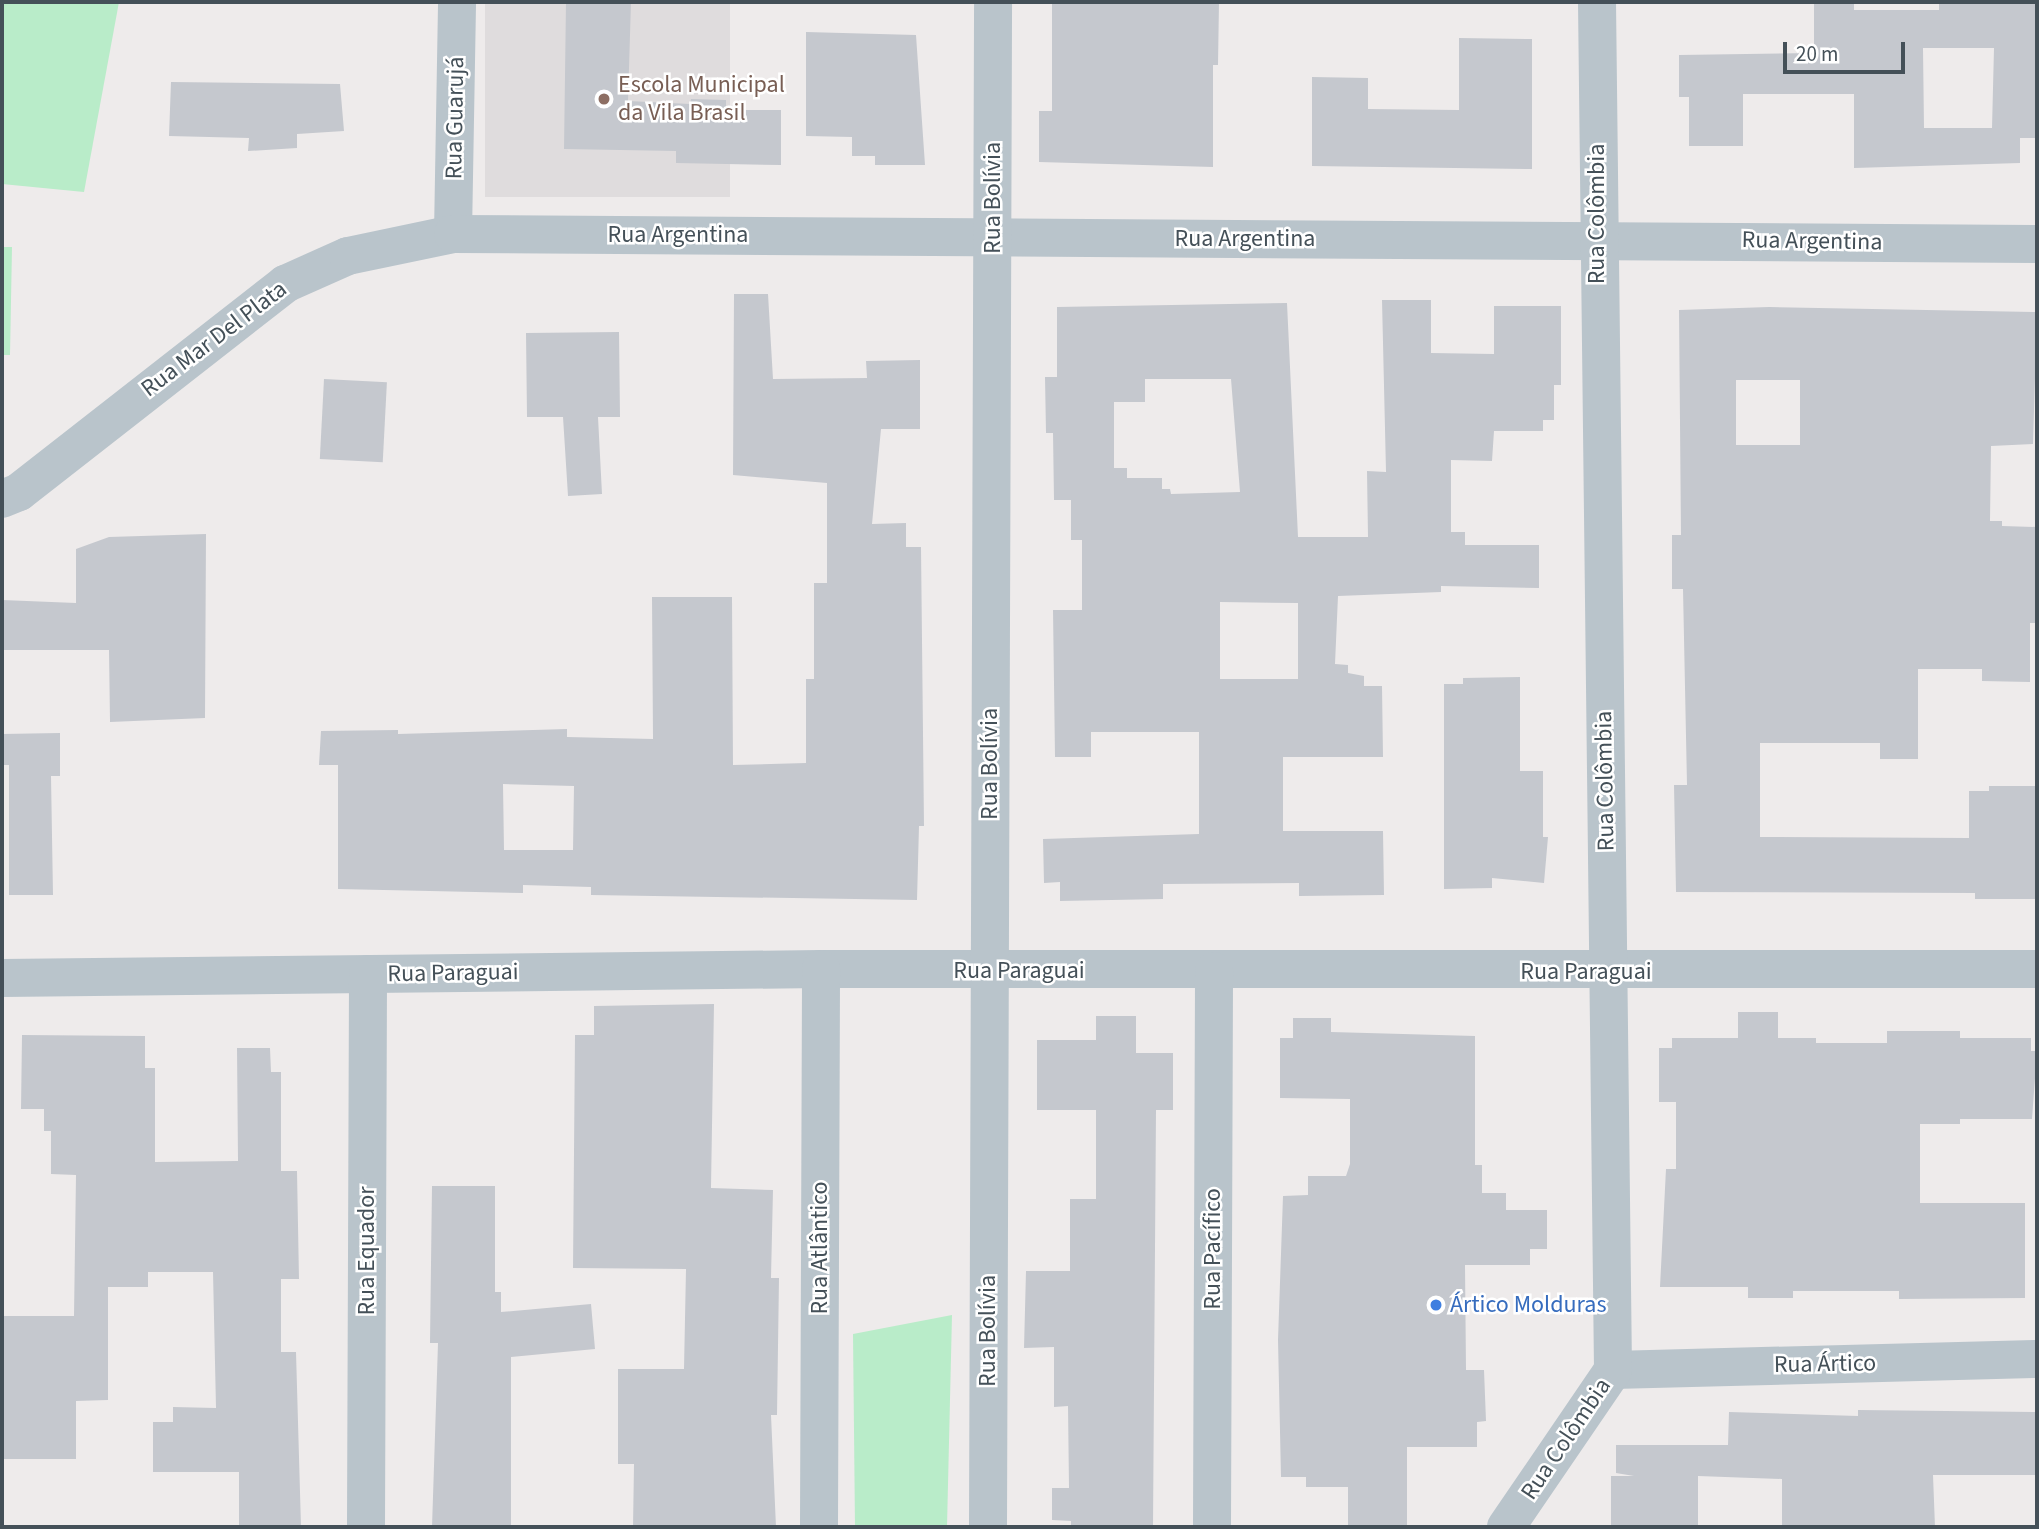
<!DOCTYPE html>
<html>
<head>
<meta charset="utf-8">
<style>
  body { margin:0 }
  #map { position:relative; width:2039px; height:1529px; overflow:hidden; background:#eeebeb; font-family:"Source Sans 3",sans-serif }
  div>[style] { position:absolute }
  .education>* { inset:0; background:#dfdcdd; transform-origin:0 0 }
  .green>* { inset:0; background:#b9ecc9 }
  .building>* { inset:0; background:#c5c8ce; transform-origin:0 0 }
  .minor>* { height:38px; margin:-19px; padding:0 19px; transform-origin:19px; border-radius:19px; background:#b9c4cb }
  .tertiary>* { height:38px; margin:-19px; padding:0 19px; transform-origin:19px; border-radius:19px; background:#b9c4cb }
  .dots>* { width:19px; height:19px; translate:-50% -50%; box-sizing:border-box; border:4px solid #fff; border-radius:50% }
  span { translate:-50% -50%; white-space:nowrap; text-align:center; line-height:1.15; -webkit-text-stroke:5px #fff; paint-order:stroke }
  .education-label { font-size:24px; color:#785e54 }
  .left { translate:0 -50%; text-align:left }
  .street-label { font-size:24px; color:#445058 }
  .shop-label { font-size:24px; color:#366cbe }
  .frame { position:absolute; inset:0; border:4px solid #445058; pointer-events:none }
  .scale { position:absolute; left:1783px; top:42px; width:122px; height:32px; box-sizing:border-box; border:4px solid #445058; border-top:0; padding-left:9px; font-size:21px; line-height:24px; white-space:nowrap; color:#445058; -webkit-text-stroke:5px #fff; paint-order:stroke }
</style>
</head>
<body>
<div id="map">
  <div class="education">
    <div style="left:485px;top:2px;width:245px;height:195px"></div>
  </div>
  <div class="green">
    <div style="clip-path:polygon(2px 2px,119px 2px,84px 192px,2px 184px)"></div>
    <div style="clip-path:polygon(2px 247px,12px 247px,10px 355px,2px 355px)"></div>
    <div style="clip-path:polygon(952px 1315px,947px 1527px,855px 1527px,853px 1334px)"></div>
  </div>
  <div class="building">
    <div style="clip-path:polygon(566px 2px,631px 2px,628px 101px,690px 104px,691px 99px,726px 100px,726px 110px,781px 110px,781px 165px,676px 163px,676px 151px,564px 149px)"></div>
    <div style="clip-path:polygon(1052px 2px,1219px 2px,1218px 65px,1213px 65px,1213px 167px,1039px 162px,1039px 111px,1052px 111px)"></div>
    <div style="clip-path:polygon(evenodd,1814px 2px,1854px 2px,1854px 10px,1939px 10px,1939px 2px,2037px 2px,2037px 138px,2020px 138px,2020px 163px,1854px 168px,1854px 94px,1743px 94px,1743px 146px,1689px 146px,1689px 97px,1679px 97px,1679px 55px,1814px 53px,1814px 2px,1923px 48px,1994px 48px,1992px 128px,1924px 128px,1923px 48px)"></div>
    <div style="clip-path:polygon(806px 32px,916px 35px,925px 165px,875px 165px,875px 156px,852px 156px,852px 137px,806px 136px)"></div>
    <div style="clip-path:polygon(1459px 38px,1532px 39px,1532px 169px,1312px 166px,1312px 77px,1368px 78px,1368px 109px,1459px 110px)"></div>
    <div style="clip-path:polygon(171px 82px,340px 84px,344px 131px,297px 134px,297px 148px,248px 151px,249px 138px,169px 136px)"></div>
    <div style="clip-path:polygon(evenodd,734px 294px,768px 294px,773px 379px,867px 378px,866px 361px,920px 360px,920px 429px,881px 429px,872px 524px,906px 523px,906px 547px,921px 547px,924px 826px,919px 826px,917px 900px,591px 895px,591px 887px,523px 885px,523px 893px,338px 889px,338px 765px,319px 765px,321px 731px,398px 730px,398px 734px,567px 729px,567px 737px,653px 739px,652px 597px,732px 597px,733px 765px,806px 763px,806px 679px,814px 679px,814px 583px,827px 583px,827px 483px,733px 475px,734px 294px,503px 784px,574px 786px,573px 850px,504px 850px,503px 784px)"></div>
    <div style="clip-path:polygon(evenodd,1382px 300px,1431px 300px,1431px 353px,1494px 354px,1494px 306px,1561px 306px,1561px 385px,1554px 385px,1554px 420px,1543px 420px,1543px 431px,1494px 431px,1492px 461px,1451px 460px,1451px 532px,1465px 532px,1465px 545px,1539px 545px,1539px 588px,1441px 586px,1441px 592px,1338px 596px,1335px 664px,1348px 665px,1348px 673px,1364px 676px,1364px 686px,1382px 686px,1383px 757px,1283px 757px,1283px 831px,1383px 831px,1384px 895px,1299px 896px,1299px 883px,1163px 884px,1163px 899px,1060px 901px,1060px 882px,1044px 883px,1043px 839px,1199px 834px,1199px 732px,1091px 732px,1091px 757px,1055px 757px,1053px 610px,1082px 610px,1082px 540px,1071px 540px,1071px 500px,1054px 500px,1053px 433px,1046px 433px,1045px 377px,1057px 377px,1057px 307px,1287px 303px,1298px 537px,1368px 537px,1367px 471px,1386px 472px,1382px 300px,1145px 379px,1231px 379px,1240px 492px,1171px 494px,1170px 489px,1162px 489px,1162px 478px,1127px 478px,1127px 468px,1114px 468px,1114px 402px,1145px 402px,1145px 379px,1382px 300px,1220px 602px,1298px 603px,1298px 679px,1220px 679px,1220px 602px)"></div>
    <div style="clip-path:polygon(evenodd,1769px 307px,2037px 312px,2033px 444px,1991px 446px,1990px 521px,2002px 521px,2002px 526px,2037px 527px,2037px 623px,2030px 623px,2030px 682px,1982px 681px,1982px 669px,1918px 669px,1918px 759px,1880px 759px,1880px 743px,1760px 743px,1760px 837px,1969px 838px,1969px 791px,1989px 791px,1989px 786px,2037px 786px,2037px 899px,1975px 899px,1975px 893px,1676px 892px,1674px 785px,1687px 785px,1683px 589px,1672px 589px,1672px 535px,1681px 535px,1679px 310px,1769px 307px,1736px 380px,1800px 380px,1800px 445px,1736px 445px,1736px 380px)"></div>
    <div style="clip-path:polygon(619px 332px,620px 417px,598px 417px,602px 494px,568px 496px,563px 417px,527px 417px,526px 333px)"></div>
    <div style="left:324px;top:379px;width:63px;height:80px;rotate:3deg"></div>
    <div style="clip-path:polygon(206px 534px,205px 718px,110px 722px,109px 650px,2px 650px,2px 600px,76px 603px,76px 549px,109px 537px)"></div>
    <div style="clip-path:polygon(1520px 677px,1520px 771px,1543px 771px,1543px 837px,1548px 837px,1544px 883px,1492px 878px,1492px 888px,1444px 889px,1444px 684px,1463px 684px,1463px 678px)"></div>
    <div style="clip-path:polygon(60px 733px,60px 776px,51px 776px,53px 895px,9px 895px,9px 765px,2px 765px,2px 734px)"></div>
    <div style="clip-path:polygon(714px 1004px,711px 1188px,773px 1190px,771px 1278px,779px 1278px,777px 1415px,771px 1415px,776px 1527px,633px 1527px,634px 1464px,618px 1464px,618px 1369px,684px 1369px,686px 1269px,573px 1268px,575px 1035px,594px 1035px,594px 1006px)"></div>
    <div style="clip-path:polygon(1738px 1012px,1778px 1012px,1778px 1038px,1816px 1038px,1816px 1043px,1887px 1043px,1887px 1031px,1960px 1031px,1960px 1038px,2031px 1038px,2031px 1051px,2037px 1051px,2032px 1119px,1960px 1119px,1960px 1124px,1920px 1124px,1920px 1203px,2025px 1203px,2025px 1298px,1899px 1299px,1899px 1291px,1793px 1291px,1793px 1298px,1748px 1298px,1748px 1287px,1660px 1287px,1666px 1169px,1676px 1169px,1676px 1102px,1659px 1102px,1659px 1048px,1672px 1048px,1672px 1038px,1738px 1038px)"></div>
    <div style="clip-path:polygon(1096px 1016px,1136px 1016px,1136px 1053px,1173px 1053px,1173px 1110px,1156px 1110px,1153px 1527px,1071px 1527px,1071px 1521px,1052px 1520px,1052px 1488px,1069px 1488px,1068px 1406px,1054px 1407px,1054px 1347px,1024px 1348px,1026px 1271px,1070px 1271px,1070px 1199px,1096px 1199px,1096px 1110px,1037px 1110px,1037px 1040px,1096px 1040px)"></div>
    <div style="clip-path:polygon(1293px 1018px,1331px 1018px,1331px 1032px,1475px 1036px,1475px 1165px,1482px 1165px,1482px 1193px,1506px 1193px,1506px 1210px,1547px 1210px,1547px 1249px,1530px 1249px,1530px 1265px,1465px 1265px,1466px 1370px,1484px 1370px,1486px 1421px,1477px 1422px,1477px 1447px,1407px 1447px,1407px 1527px,1348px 1527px,1348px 1487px,1306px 1487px,1306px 1477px,1281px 1477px,1278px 1340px,1283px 1196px,1308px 1195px,1308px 1176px,1346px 1176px,1350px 1164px,1350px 1099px,1280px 1098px,1280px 1038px,1293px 1038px)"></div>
    <div style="clip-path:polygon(22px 1035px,145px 1036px,145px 1068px,155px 1068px,155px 1162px,238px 1161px,237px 1048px,270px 1048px,271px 1072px,281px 1072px,281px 1171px,297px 1171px,299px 1279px,281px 1279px,281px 1352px,296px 1352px,301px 1527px,239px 1527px,239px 1472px,153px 1472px,153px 1422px,173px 1422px,173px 1407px,216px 1408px,213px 1272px,148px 1272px,148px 1287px,108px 1287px,108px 1400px,76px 1401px,76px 1459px,4px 1459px,4px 1316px,74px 1316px,76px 1175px,51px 1174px,51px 1131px,44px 1131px,44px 1109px,21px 1109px)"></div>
    <div style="clip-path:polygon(432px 1186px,495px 1186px,495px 1292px,501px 1292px,501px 1312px,591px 1304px,595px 1349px,511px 1357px,511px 1527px,432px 1527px,438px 1343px,430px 1343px)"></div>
    <div style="clip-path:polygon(1858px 1410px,2037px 1412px,2037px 1475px,1933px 1475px,1935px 1527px,1782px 1527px,1782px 1479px,1698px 1476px,1698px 1525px,1611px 1525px,1611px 1476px,1634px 1476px,1616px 1473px,1616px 1445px,1728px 1445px,1729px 1412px,1858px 1416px)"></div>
  </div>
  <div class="minor">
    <div style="left:453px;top:234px;width:232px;rotate:-89deg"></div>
    <div style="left:2px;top:499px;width:18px;rotate:-22deg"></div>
    <div style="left:19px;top:492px;width:338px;rotate:-38deg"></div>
    <div style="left:285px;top:284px;width:69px;rotate:-24deg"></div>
    <div style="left:348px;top:256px;width:107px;rotate:-11.8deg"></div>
    <div style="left:453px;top:234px;width:1584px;rotate:0.36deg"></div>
    <div style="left:2px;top:978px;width:819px;rotate:-0.63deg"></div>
    <div style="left:821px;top:969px;width:1216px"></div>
    <div style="left:1613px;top:1370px;width:424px;rotate:-1.5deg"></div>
    <div style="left:366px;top:1527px;width:553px;rotate:-89.79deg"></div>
    <div style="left:819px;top:1527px;width:558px;rotate:-89.79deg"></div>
    <div style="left:1212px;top:1527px;width:556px;rotate:-89.79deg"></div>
    <div style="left:1506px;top:1527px;width:190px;rotate:-55.7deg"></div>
    <div style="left:1613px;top:1370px;width:1368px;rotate:-90.67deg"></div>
  </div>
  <div class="tertiary">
    <div style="left:988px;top:1527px;width:1525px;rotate:-89.81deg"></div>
  </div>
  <div class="dots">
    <div style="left:604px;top:99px;background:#8d6e63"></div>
    <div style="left:1436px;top:1305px;background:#3f7fe0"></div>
  </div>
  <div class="education-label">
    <span class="left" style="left:618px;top:99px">Escola Municipal<br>da Vila Brasil</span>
  </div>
  <div class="street-label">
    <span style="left:455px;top:118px;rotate:-89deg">Rua Guarujá</span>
    <span style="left:993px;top:198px;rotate:-90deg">Rua Bolívia</span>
    <span style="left:1597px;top:214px;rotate:-90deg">Rua Colômbia</span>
    <span style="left:678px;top:235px">Rua Argentina</span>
    <span style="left:1245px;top:239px">Rua Argentina</span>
    <span style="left:1812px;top:241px;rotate:1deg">Rua Argentina</span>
    <span style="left:214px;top:339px;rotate:-37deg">Rua Mar Del Plata</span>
    <span style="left:990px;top:764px;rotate:-90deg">Rua Bolívia</span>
    <span style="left:1605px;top:781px;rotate:-91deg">Rua Colômbia</span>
    <span style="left:1019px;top:971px">Rua Paraguai</span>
    <span style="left:1586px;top:972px">Rua Paraguai</span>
    <span style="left:453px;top:973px;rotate:-1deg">Rua Paraguai</span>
    <span style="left:820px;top:1248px;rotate:-90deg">Rua Atlântico</span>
    <span style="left:1213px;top:1249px;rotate:-90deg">Rua Pacífico</span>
    <span style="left:367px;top:1251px;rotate:-90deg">Rua Equador</span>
    <span style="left:988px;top:1331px;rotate:-90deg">Rua Bolívia</span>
    <span style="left:1825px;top:1364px;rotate:-1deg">Rua Ártico</span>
    <span style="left:1566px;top:1439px;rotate:-56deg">Rua Colômbia</span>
  </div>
  <div class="shop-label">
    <span class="left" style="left:1450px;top:1305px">Ártico Molduras</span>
  </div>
  <div class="frame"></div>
  <div class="scale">20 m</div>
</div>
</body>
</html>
